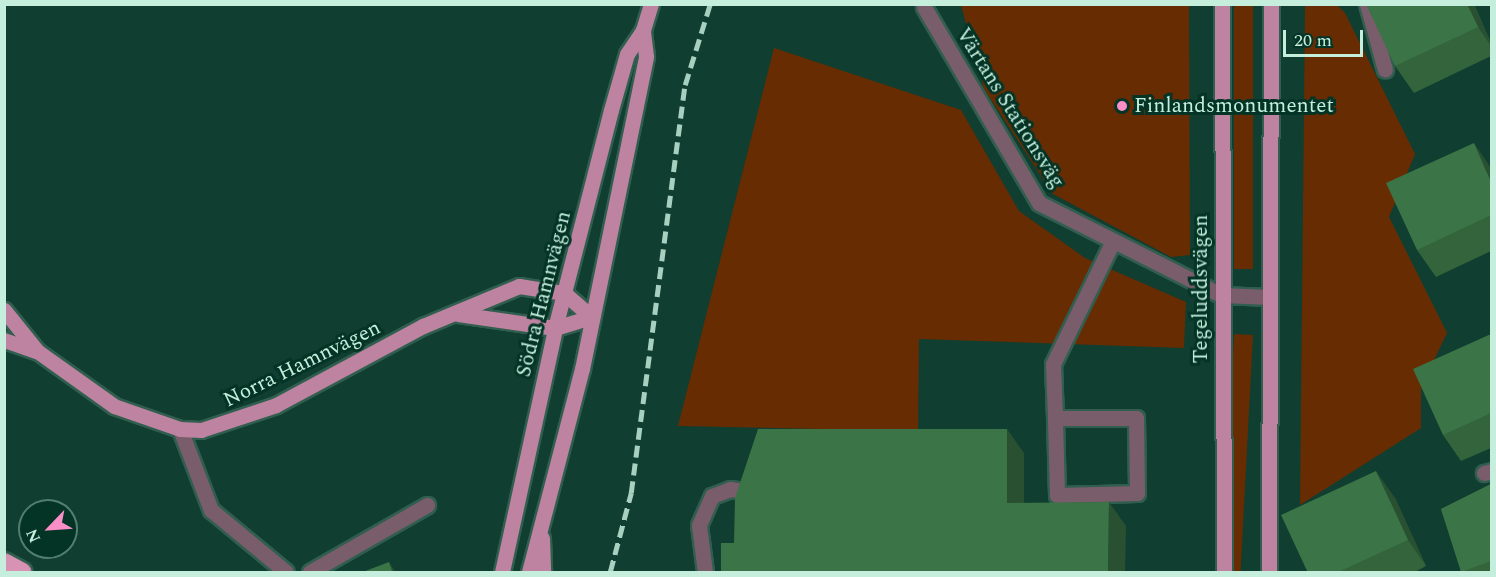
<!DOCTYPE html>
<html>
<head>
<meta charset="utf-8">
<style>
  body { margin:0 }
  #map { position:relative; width:1496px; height:577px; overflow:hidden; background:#103e30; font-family:Spectral,serif }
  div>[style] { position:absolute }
  .green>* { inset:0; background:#672c02; transform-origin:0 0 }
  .roads { filter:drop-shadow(2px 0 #315e4f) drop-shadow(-2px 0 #315e4f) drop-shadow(0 2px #315e4f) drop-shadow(0 -2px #315e4f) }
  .minor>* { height:15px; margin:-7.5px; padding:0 7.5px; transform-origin:7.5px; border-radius:7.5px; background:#7a5d6b }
  .major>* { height:15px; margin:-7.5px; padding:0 7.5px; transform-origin:7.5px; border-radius:7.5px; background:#bd83a0 }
  .highway>* { height:18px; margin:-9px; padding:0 9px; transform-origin:9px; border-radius:9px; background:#d792b4 }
  .rail>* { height:4.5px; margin-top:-2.25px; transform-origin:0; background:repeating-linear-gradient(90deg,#a7d0c0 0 12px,transparent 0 18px) }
  .wall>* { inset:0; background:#33643c }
  .shaded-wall>* { inset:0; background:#295131 }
  .building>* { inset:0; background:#3b7446 }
  .dots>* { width:16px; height:16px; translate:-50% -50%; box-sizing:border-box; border:3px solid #033426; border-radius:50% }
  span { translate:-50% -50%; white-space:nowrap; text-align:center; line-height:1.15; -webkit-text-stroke:6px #033426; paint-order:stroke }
  .poi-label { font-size:21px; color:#c6eedd }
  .left { translate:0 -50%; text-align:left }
  .street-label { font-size:21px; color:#c6eedd }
  .frame { position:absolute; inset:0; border:6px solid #c6eedd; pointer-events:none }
  .north { position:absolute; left:18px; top:499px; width:60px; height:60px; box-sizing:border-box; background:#033426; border:2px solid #517e6f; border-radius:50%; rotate:245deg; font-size:16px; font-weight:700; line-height:24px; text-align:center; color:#c6eedd }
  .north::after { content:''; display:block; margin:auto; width:21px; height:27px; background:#fa8fc7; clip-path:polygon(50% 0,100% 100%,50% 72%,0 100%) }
  .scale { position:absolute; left:1283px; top:30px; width:80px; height:27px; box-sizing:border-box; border:3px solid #c6eedd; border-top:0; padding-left:8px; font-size:18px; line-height:21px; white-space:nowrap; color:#c6eedd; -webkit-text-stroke:4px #033426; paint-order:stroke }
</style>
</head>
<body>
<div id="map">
  <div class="green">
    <div style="clip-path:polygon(961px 5px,1189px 5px,1190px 255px,1171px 257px,1053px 194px,984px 89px)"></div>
    <div style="left:1234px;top:5px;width:19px;height:264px"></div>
    <div style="clip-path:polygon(1305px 5px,1337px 5px,1345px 13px,1415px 154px,1389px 217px,1447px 333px,1421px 387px,1421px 428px,1300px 505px)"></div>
    <div style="clip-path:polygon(774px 48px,961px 110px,1019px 211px,1085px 258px,1186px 302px,1184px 348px,919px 339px,918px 431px,678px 426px)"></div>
    <div style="left:1234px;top:334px;width:19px;height:238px;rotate:3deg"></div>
  </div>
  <div class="roads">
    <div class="minor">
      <div style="left:1367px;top:4px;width:68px;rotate:74.7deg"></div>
      <div style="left:924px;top:7px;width:227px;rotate:59.6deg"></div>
      <div style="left:1039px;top:203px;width:204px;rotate:26.8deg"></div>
      <div style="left:1221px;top:295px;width:49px;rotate:2.3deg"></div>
      <div style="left:1055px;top:418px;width:81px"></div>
      <div style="left:1136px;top:418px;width:75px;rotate:89.2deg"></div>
      <div style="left:1137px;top:493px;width:80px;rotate:178.6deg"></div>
      <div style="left:1057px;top:495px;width:77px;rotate:-91.5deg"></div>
      <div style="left:1055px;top:418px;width:54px;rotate:-92.1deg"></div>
      <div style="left:1053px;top:364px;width:137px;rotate:-64deg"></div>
      <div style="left:180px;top:429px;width:87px;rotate:69.1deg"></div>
      <div style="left:211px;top:510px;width:97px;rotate:39.6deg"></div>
      <div style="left:1484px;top:473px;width:8px;rotate:-14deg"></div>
      <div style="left:310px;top:572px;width:135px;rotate:-29.8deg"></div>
      <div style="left:705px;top:572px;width:47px;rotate:-97.3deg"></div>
      <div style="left:699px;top:525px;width:32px;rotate:-66deg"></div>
      <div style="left:712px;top:496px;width:19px;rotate:-21deg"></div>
      <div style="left:730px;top:489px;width:17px;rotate:7deg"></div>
    </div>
    <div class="major">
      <div style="left:1222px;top:4px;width:568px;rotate:89.8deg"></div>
      <div style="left:4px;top:310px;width:53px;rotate:51.2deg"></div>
      <div style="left:37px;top:351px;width:95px;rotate:35.5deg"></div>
      <div style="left:114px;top:406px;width:70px;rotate:19.2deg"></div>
      <div style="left:180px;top:429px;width:21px;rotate:3deg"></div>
      <div style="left:201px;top:430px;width:79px;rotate:-18.4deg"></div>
      <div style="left:276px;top:405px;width:167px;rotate:-28.3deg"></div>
      <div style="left:423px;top:326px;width:104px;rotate:-22.6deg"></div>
      <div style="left:519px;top:286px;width:46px;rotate:8.8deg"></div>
      <div style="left:564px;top:293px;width:37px;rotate:41deg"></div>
      <div style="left:458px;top:314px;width:98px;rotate:8.2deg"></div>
      <div style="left:555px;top:328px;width:39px;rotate:-17deg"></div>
      <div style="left:4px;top:340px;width:34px;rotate:19deg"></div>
      <div style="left:542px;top:538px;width:34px;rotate:88deg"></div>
      <div style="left:502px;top:572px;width:250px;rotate:-77.7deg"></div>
      <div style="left:555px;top:328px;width:225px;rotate:-75.6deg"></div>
      <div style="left:611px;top:110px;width:58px;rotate:-74.1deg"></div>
      <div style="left:627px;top:54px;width:29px;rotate:-56deg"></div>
      <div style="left:643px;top:30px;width:27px;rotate:-73deg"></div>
      <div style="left:529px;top:572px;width:210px;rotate:-75.4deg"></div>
      <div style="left:582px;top:369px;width:319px;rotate:-78.4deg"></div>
      <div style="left:646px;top:56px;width:26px;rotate:-97deg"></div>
      <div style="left:1269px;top:572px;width:568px;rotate:-89.8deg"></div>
    </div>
    <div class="highway">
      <div style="left:4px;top:562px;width:21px;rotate:28deg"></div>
    </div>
  </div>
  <div class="rail">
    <div style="left:610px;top:572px;width:82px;rotate:-75.1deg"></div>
    <div style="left:631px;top:493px;width:412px;rotate:-82.5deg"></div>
    <div style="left:685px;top:85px;width:85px;rotate:-72.8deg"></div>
  </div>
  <div class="wall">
    <div style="clip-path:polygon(1474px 4px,1491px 43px,1491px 56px,1414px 93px,1395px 66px)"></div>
    <div style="clip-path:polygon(1491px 168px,1491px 251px,1436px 277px,1417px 250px)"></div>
    <div style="clip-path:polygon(1491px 334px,1491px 448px,1461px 461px,1443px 435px)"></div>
    <div style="clip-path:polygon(1491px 484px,1491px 573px,1462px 573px,1441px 509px)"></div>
    <div style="clip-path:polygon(1395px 498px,1426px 566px,1413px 573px,1308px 573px)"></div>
  </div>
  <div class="shaded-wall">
    <div style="clip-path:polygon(1467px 4px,1474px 4px,1491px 43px,1491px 46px,1478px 27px)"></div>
    <div style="clip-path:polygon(1474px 143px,1491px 168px,1491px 182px)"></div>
    <div style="clip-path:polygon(1007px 429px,1024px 453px,1024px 527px,1007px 503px)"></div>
    <div style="clip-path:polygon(1376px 471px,1395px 498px,1426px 566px,1408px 540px)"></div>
    <div style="clip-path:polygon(1109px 502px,1126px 526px,1125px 573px,1108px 573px)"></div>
    <div style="clip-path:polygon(389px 562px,396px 573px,393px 573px)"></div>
  </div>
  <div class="building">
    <div style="clip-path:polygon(1366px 4px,1467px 4px,1478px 27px,1395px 66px)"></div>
    <div style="clip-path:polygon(1474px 143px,1491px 182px,1491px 215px,1417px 250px,1386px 183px)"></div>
    <div style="clip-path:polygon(1491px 334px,1491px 413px,1443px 435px,1413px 369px)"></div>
    <div style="clip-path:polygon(758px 429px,1007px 429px,1007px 503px,1109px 502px,1108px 573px,721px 573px,721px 543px,734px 543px,735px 498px)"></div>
    <div style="clip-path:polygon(1376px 471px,1408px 540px,1336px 573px,1308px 573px,1281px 515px)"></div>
    <div style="clip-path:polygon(1491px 484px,1491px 561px,1461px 572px,1441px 509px)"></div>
    <div style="clip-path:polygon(389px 562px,393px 573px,360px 573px)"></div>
  </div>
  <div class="dots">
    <div style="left:1122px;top:106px;background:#fa8fc7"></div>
  </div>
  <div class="poi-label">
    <span class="left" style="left:1134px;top:106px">Finlandsmonumentet</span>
  </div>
  <div class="street-label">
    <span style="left:1010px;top:108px;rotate:58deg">Värtans Stationsväg</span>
    <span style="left:1201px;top:289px;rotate:-90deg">Tegeluddsvägen</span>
    <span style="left:544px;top:294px;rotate:-76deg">Södra Hamnvägen</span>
    <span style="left:302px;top:364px;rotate:-26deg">Norra Hamnvägen</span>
  </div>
  <div class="frame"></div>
  <div class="north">N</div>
  <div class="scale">20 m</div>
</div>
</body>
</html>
